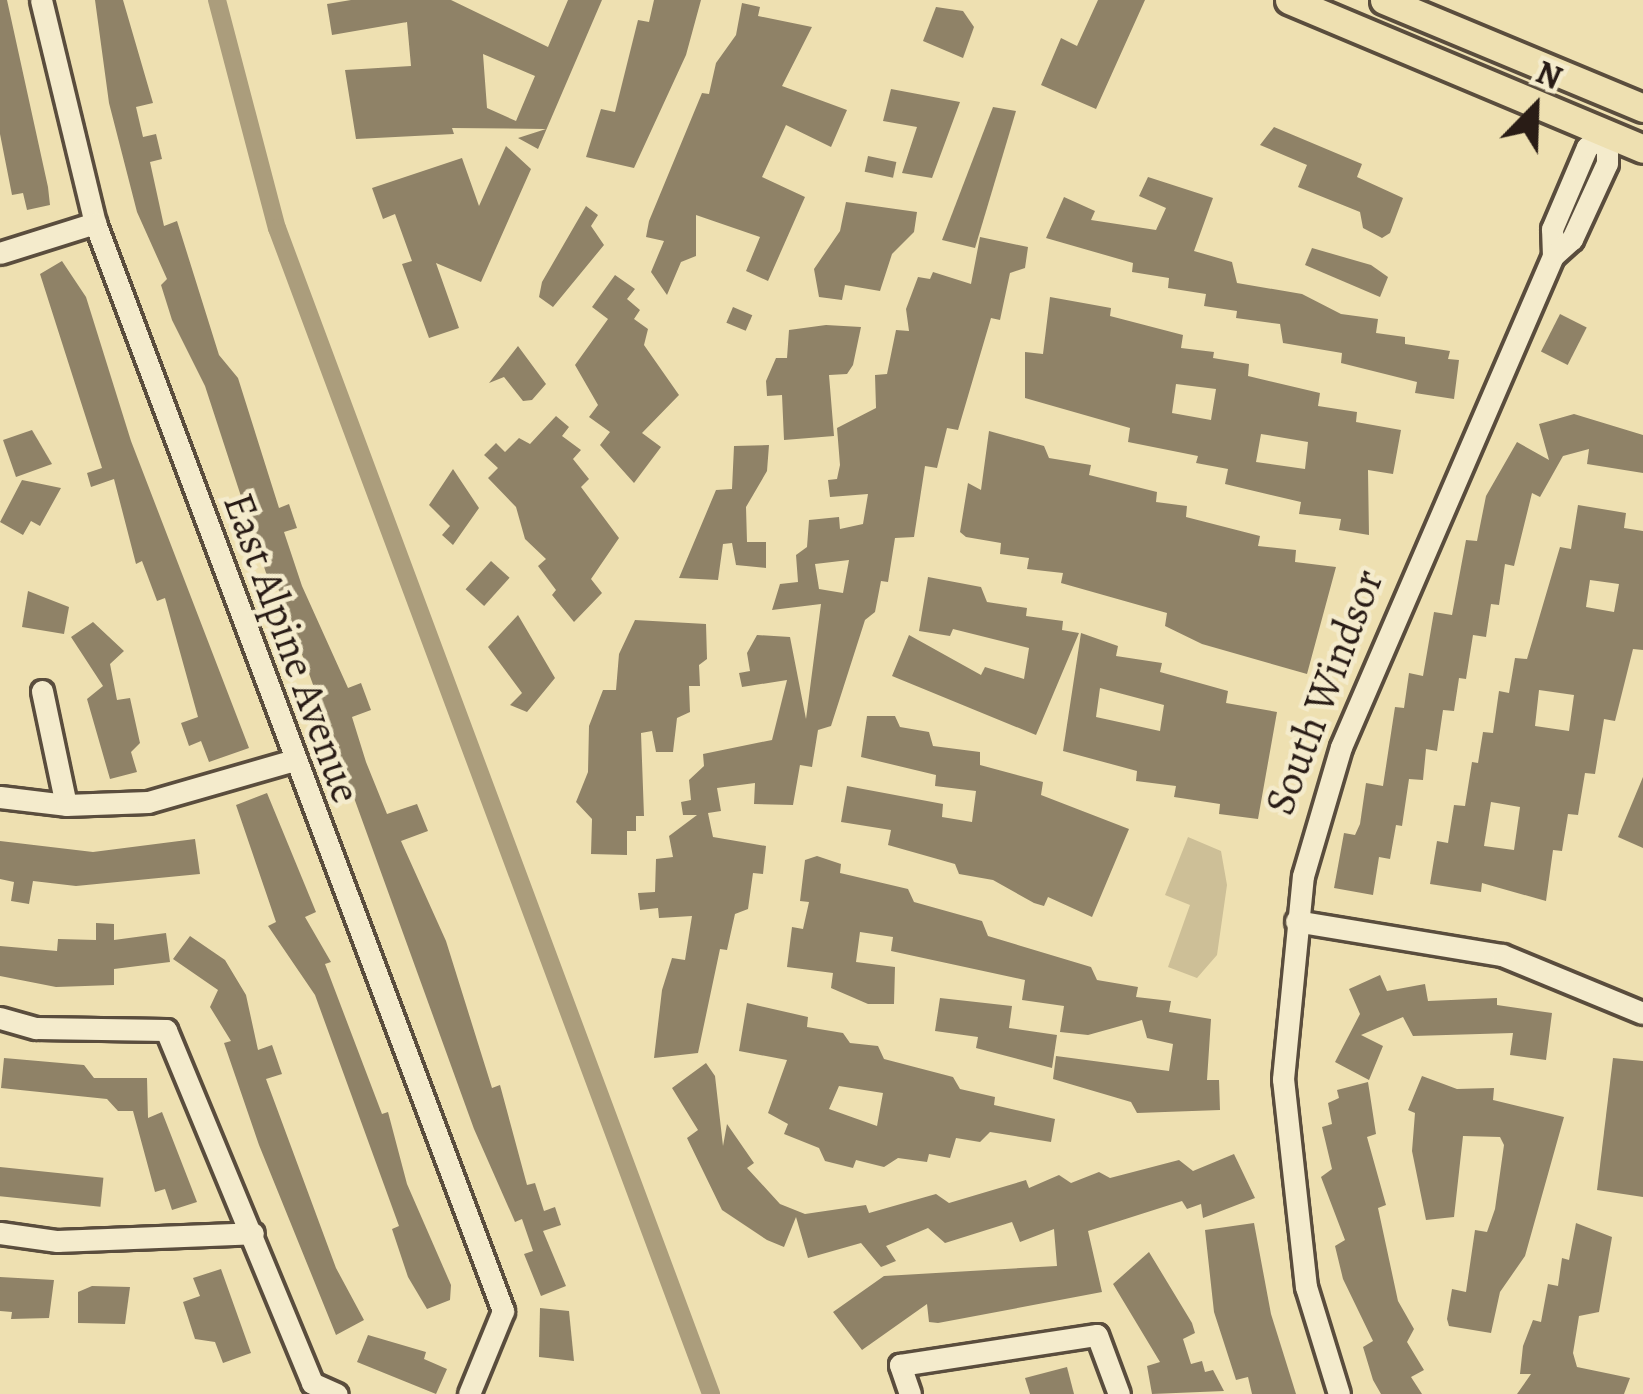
<!DOCTYPE html>
<html>
<head>
<meta charset="utf-8">
<style>
  body { margin:0 }
  #map { position:relative; width:1643px; height:1394px; overflow:hidden; background:#eee0b1; font-family:Alegreya,serif }
  div>[style] { position:absolute }
  .green>* { inset:0; background:#cdbf97 }
  .canal>* { height:18px; margin:-9px; padding:0 9px; transform-origin:9px; border-radius:9px; background:#ab9d7c }
  .building>* { inset:0; background:#8f8267; transform-origin:0 0 }
  .roads { filter:drop-shadow(3px 0 #5a4d3d) drop-shadow(-3px 0 #5a4d3d) drop-shadow(0 3px #5a4d3d) drop-shadow(0 -3px #5a4d3d) }
  .minor>* { height:21px; margin:-10.5px; padding:0 10.5px; transform-origin:10.5px; border-radius:10.5px; background:#f4ebcc }
  .major>* { height:27px; margin:-13.5px; padding:0 13.5px; transform-origin:13.5px; border-radius:13.5px; background:#eee0b1 }
  span { translate:-50% -50%; white-space:nowrap; text-align:center; line-height:1.15; -webkit-text-stroke:9px #f4ebcc; paint-order:stroke }
  .street-label { font-size:42px; color:#291c16 }
  .north { position:absolute; left:1475px; top:48px; width:120px; height:120px; -webkit-text-stroke:9px #f4ebcc; paint-order:stroke; rotate:23deg; font-size:33px; font-weight:700; line-height:48px; text-align:center; color:#291c16 }
  .north::after { content:''; display:block; margin:auto; width:42px; height:54px; background:#291c16; clip-path:polygon(50% 0,100% 100%,50% 72%,0 100%) }
</style>
</head>
<body>
<div id="map">
  <div class="green">
    <div style="clip-path:polygon(1188px 837px,1221px 851px,1227px 885px,1217px 955px,1197px 978px,1168px 967px,1190px 905px,1165px 895px)"></div>
  </div>
  <div class="canal">
    <div style="left:217px;top:0;width:236px;rotate:75.3deg"></div>
    <div style="left:277px;top:228px;width:1244px;rotate:69.58deg"></div>
  </div>
  <div class="building">
    <div style="clip-path:polygon(0 0,7px 0,48px 187px,50px 205px,27px 210px,23px 193px,12px 195px,0 134px)"></div>
    <div style="clip-path:polygon(95px 0,123px 0,153px 103px,136px 107px,143px 137px,156px 134px,162px 159px,150px 162px,164px 226px,177px 221px,219px 355px,238px 378px,279px 508px,289px 504px,297px 528px,284px 532px,302px 586px,348px 688px,361px 683px,371px 710px,352px 717px,366px 762px,387px 814px,417px 804px,428px 831px,401px 841px,446px 941px,492px 1088px,500px 1085px,527px 1185px,535px 1183px,544px 1211px,555px 1207px,561px 1225px,543px 1231px,566px 1286px,541px 1296px,524px 1254px,533px 1251px,522px 1219px,515px 1222px,474px 1129px,274px 577px,268px 579px,205px 386px,172px 320px,161px 285px,167px 279px,137px 212px,109px 103px)"></div>
    <div style="clip-path:polygon(evenodd,351px 0,451px 0,548px 47px,568px 0,602px 0,538px 149px,518px 138px,546px 129px,452px 128px,454px 134px,356px 139px,345px 70px,411px 66px,407px 22px,332px 35px,327px 4px,351px 0,483px 54px,535px 76px,516px 121px,487px 108px,483px 54px)"></div>
    <div style="clip-path:polygon(654px 0,701px 0,686px 55px,634px 168px,586px 157px,601px 109px,615px 112px,638px 20px,649px 22px)"></div>
    <div style="clip-path:polygon(1098px 0,1145px 0,1096px 109px,1041px 85px,1061px 38px,1077px 46px)"></div>
    <div style="clip-path:polygon(742px 3px,760px 7px,758px 16px,812px 27px,782px 86px,847px 110px,831px 147px,786px 125px,762px 177px,805px 197px,768px 281px,746px 271px,760px 237px,696px 215px,696px 256px,681px 262px,667px 295px,651px 272px,664px 241px,646px 237px,649px 221px,702px 93px,709px 94px,716px 63px,736px 35px)"></div>
    <div style="clip-path:polygon(936px 7px,963px 11px,974px 27px,963px 58px,923px 41px)"></div>
    <div style="clip-path:polygon(891px 89px,960px 102px,932px 178px,902px 173px,917px 127px,883px 121px)"></div>
    <div style="clip-path:polygon(993px 107px,1016px 111px,975px 248px,942px 240px)"></div>
    <div style="clip-path:polygon(1274px 127px,1362px 164px,1357px 177px,1403px 198px,1390px 233px,1382px 238px,1363px 228px,1360px 212px,1298px 187px,1307px 165px,1260px 145px)"></div>
    <div style="clip-path:polygon(506px 146px,531px 169px,481px 282px,436px 263px,459px 328px,429px 338px,402px 264px,412px 261px,395px 214px,383px 219px,372px 188px,462px 158px,479px 206px)"></div>
    <div style="left:868px;top:156px;width:29px;height:16px;rotate:12deg"></div>
    <div style="clip-path:polygon(1148px 177px,1213px 198px,1194px 251px,1232px 262px,1237px 283px,1302px 294px,1341px 314px,1378px 319px,1376px 333px,1405px 337px,1405px 344px,1450px 351px,1448px 359px,1459px 360px,1454px 399px,1415px 393px,1417px 382px,1341px 363px,1342px 353px,1283px 343px,1280px 324px,1236px 318px,1237px 311px,1204px 306px,1206px 294px,1168px 288px,1169px 278px,1132px 272px,1133px 263px,1046px 238px,1064px 197px,1095px 211px,1091px 220px,1156px 230px,1166px 208px,1139px 196px)"></div>
    <div style="clip-path:polygon(846px 202px,917px 212px,914px 232px,892px 254px,880px 291px,845px 285px,842px 300px,819px 297px,814px 269px,840px 231px)"></div>
    <div style="clip-path:polygon(586px 206px,598px 215px,591px 226px,604px 245px,553px 307px,539px 297px,542px 282px)"></div>
    <div style="clip-path:polygon(evenodd,980px 237px,1028px 247px,1025px 268px,1010px 273px,1000px 320px,991px 318px,958px 430px,947px 428px,937px 468px,925px 466px,914px 537px,895px 538px,888px 582px,881px 581px,875px 612px,865px 620px,831px 726px,818px 730px,812px 767px,800px 765px,793px 805px,754px 804px,755px 783px,717px 788px,721px 811px,708px 813px,713px 837px,766px 846px,763px 874px,753px 873px,748px 909px,735px 914px,727px 950px,720px 949px,698px 1053px,654px 1058px,662px 990px,672px 958px,685px 960px,692px 916px,659px 918px,658px 908px,640px 910px,638px 893px,655px 892px,656px 859px,673px 857px,669px 836px,697px 815px,683px 815px,681px 802px,691px 800px,689px 780px,704px 766px,703px 754px,772px 740px,787px 680px,742px 687px,739px 673px,750px 671px,747px 653px,757px 635px,790px 637px,806px 719px,821px 604px,772px 610px,780px 584px,798px 582px,796px 555px,807px 547px,809px 520px,839px 517px,840px 529px,863px 524px,868px 494px,830px 497px,828px 480px,837px 479px,840px 465px,837px 428px,876px 408px,875px 375px,887px 374px,896px 330px,909px 331px,906px 309px,918px 277px,930px 279px,933px 272px,971px 284px,980px 237px,849px 560px,843px 593px,819px 589px,815px 564px,849px 560px)"></div>
    <div style="clip-path:polygon(1312px 248px,1371px 265px,1388px 277px,1380px 297px,1305px 265px)"></div>
    <div style="clip-path:polygon(62px 261px,86px 297px,131px 441px,249px 748px,209px 762px,201px 741px,189px 746px,181px 723px,198px 717px,165px 598px,157px 601px,142px 561px,136px 564px,114px 479px,91px 487px,87px 473px,102px 468px,40px 274px)"></div>
    <div style="clip-path:polygon(615px 275px,635px 289px,627px 299px,640px 310px,634px 319px,648px 329px,644px 345px,679px 395px,642px 433px,661px 447px,634px 483px,600px 445px,610px 432px,589px 417px,598px 405px,575px 365px,608px 319px,592px 307px)"></div>
    <div style="clip-path:polygon(evenodd,1050px 297px,1111px 308px,1110px 316px,1183px 335px,1181px 348px,1214px 352px,1213px 358px,1249px 364px,1248px 376px,1320px 393px,1318px 406px,1357px 412px,1356px 422px,1401px 430px,1393px 474px,1368px 470px,1369px 535px,1339px 530px,1341px 519px,1299px 514px,1301px 502px,1225px 484px,1228px 469px,1196px 463px,1198px 456px,1128px 442px,1130px 428px,1025px 398px,1025px 352px,1043px 354px,1050px 297px,1176px 384px,1216px 389px,1211px 420px,1172px 413px,1176px 384px,1050px 297px,1261px 434px,1308px 442px,1305px 469px,1256px 462px,1261px 434px)"></div>
    <div style="left:733px;top:307px;width:21px;height:17px;rotate:23deg"></div>
    <div style="left:1560px;top:314px;width:30px;height:42px;rotate:27deg"></div>
    <div style="clip-path:polygon(826px 325px,861px 327px,853px 365px,847px 374px,829px 375px,834px 436px,784px 440px,782px 395px,767px 396px,766px 381px,776px 358px,787px 358px,789px 330px)"></div>
    <div style="clip-path:polygon(518px 346px,546px 384px,532px 400px,523px 401px,504px 377px,489px 383px)"></div>
    <div style="clip-path:polygon(1574px 414px,1643px 435px,1643px 473px,1587px 464px,1589px 449px,1563px 456px,1540px 497px,1532px 493px,1514px 566px,1505px 564px,1499px 605px,1491px 604px,1486px 637px,1473px 635px,1466px 679px,1459px 678px,1454px 711px,1443px 710px,1437px 751px,1426px 749px,1423px 780px,1409px 779px,1402px 826px,1396px 825px,1390px 859px,1379px 857px,1373px 895px,1334px 888px,1344px 833px,1355px 835px,1360px 824px,1366px 783px,1383px 786px,1395px 707px,1404px 708px,1409px 673px,1423px 676px,1434px 612px,1452px 615px,1466px 540px,1477px 541px,1486px 496px,1517px 442px,1549px 460px,1539px 424px)"></div>
    <div style="clip-path:polygon(556px 416px,569px 427px,562px 436px,581px 450px,573px 459px,589px 479px,581px 487px,619px 538px,591px 579px,602px 593px,574px 622px,552px 595px,556px 590px,538px 566px,546px 559px,525px 539px,516px 507px,488px 478px,498px 468px,484px 455px,496px 443px,505px 452px,519px 438px,530px 444px)"></div>
    <div style="clip-path:polygon(32px 430px,52px 464px,16px 477px,3px 440px)"></div>
    <div style="clip-path:polygon(989px 431px,1044px 446px,1049px 458px,1091px 465px,1089px 475px,1157px 492px,1156px 502px,1187px 506px,1186px 517px,1260px 536px,1258px 546px,1296px 550px,1295px 562px,1336px 567px,1307px 674px,1202px 644px,1165px 626px,1167px 613px,1061px 583px,1063px 573px,1027px 569px,1029px 558px,1000px 554px,1001px 543px,966px 537px,960px 532px,968px 483px,981px 490px)"></div>
    <div style="clip-path:polygon(769px 445px,767px 471px,746px 507px,747px 542px,766px 542px,766px 568px,736px 565px,732px 543px,723px 544px,718px 580px,679px 578px,716px 490px,732px 489px,734px 446px)"></div>
    <div style="clip-path:polygon(453px 469px,479px 508px,453px 545px,442px 535px,450px 526px,429px 505px)"></div>
    <div style="clip-path:polygon(22px 480px,61px 488px,40px 526px,31px 521px,23px 535px,0 522px)"></div>
    <div style="clip-path:polygon(evenodd,1578px 505px,1626px 513px,1624px 528px,1643px 531px,1643px 650px,1633px 649px,1615px 721px,1604px 719px,1595px 774px,1585px 773px,1578px 815px,1568px 814px,1562px 851px,1553px 850px,1546px 901px,1482px 883px,1481px 892px,1430px 884px,1437px 841px,1448px 843px,1454px 805px,1465px 806px,1472px 762px,1478px 763px,1483px 732px,1493px 733px,1499px 691px,1509px 693px,1515px 658px,1527px 659px,1560px 547px,1571px 549px,1578px 505px,1590px 580px,1619px 584px,1614px 612px,1586px 607px,1590px 580px,1578px 505px,1539px 690px,1574px 695px,1569px 731px,1535px 726px,1539px 690px,1578px 505px,1491px 802px,1520px 807px,1514px 850px,1484px 846px,1491px 802px)"></div>
    <div style="left:491px;top:561px;width:25px;height:38px;rotate:42deg"></div>
    <div style="clip-path:polygon(928px 577px,981px 587px,987px 602px,1027px 608px,1026px 616px,1063px 621px,1062px 630px,1079px 633px,1036px 735px,892px 676px,909px 635px,981px 675px,985px 667px,1024px 679px,1029px 648px,953px 629px,950px 636px,919px 631px)"></div>
    <div style="clip-path:polygon(28px 591px,69px 607px,64px 634px,22px 627px)"></div>
    <div style="clip-path:polygon(518px 615px,555px 678px,527px 712px,510px 705px,522px 693px,488px 647px)"></div>
    <div style="clip-path:polygon(635px 620px,706px 624px,707px 659px,699px 665px,700px 686px,689px 686px,690px 712px,677px 718px,673px 752px,656px 752px,652px 731px,641px 733px,644px 816px,636px 816px,636px 831px,627px 831px,627px 855px,591px 854px,592px 819px,576px 802px,588px 772px,589px 726px,603px 690px,616px 690px,619px 654px)"></div>
    <div style="clip-path:polygon(93px 622px,124px 651px,110px 664px,117px 700px,130px 698px,140px 743px,131px 752px,137px 772px,110px 779px,87px 699px,103px 686px,71px 637px)"></div>
    <div style="clip-path:polygon(evenodd,1081px 633px,1118px 646px,1116px 656px,1162px 663px,1160px 672px,1228px 691px,1226px 703px,1277px 712px,1258px 819px,1219px 814px,1220px 804px,1174px 797px,1176px 786px,1136px 781px,1137px 771px,1063px 751px,1081px 633px,1100px 688px,1164px 705px,1160px 731px,1096px 717px,1100px 688px)"></div>
    <div style="clip-path:polygon(867px 716px,895px 716px,900px 727px,929px 732px,933px 746px,980px 752px,980px 765px,1043px 782px,1041px 795px,1129px 829px,1092px 917px,1048px 897px,1044px 906px,1034px 903px,993px 880px,959px 874px,955px 864px,888px 845px,891px 830px,841px 822px,847px 786px,943px 804px,942px 817px,972px 822px,976px 791px,935px 786px,936px 775px,861px 757px)"></div>
    <div style="clip-path:polygon(1643px 777px,1643px 848px,1618px 837px)"></div>
    <div style="clip-path:polygon(267px 793px,316px 912px,305px 917px,331px 962px,325px 964px,382px 1114px,388px 1112px,407px 1184px,451px 1285px,450px 1300px,427px 1309px,408px 1277px,392px 1229px,399px 1226px,315px 995px,268px 926px,276px 922px,236px 805px)"></div>
    <div style="clip-path:polygon(195px 839px,200px 874px,76px 886px,33px 881px,29px 904px,11px 901px,14px 882px,0 879px,0 841px,93px 852px)"></div>
    <div style="clip-path:polygon(817px 856px,841px 864px,840px 873px,908px 889px,914px 902px,982px 921px,988px 936px,1091px 967px,1097px 980px,1138px 987px,1136px 997px,1171px 1001px,1169px 1012px,1211px 1019px,1207px 1080px,1219px 1080px,1220px 1110px,1137px 1113px,1131px 1102px,1053px 1079px,1056px 1056px,1169px 1071px,1173px 1044px,1147px 1038px,1142px 1020px,1088px 1035px,1060px 1032px,1064px 1006px,1022px 1000px,1025px 980px,891px 951px,893px 937px,860px 932px,856px 962px,895px 967px,894px 1004px,868px 1004px,831px 988px,833px 973px,787px 967px,792px 927px,803px 929px,809px 902px,800px 901px,805px 860px)"></div>
    <div style="clip-path:polygon(96px 923px,114px 924px,114px 940px,166px 933px,170px 962px,114px 969px,114px 985px,56px 987px,0 976px,0 946px,57px 951px,58px 939px,96px 940px)"></div>
    <div style="clip-path:polygon(190px 936px,225px 960px,246px 995px,258px 1050px,272px 1045px,282px 1074px,266px 1079px,336px 1268px,364px 1320px,336px 1335px,259px 1145px,224px 1043px,231px 1041px,210px 1007px,218px 990px,173px 959px)"></div>
    <div style="clip-path:polygon(1380px 975px,1387px 991px,1425px 984px,1428px 1001px,1497px 998px,1497px 1005px,1552px 1013px,1546px 1060px,1510px 1055px,1513px 1033px,1413px 1036px,1403px 1017px,1361px 1035px,1383px 1046px,1369px 1080px,1335px 1062px,1360px 1014px,1349px 989px)"></div>
    <div style="clip-path:polygon(940px 998px,1012px 1006px,1009px 1028px,1057px 1035px,1052px 1068px,976px 1048px,978px 1037px,935px 1031px)"></div>
    <div style="clip-path:polygon(evenodd,747px 1003px,808px 1017px,807px 1027px,843px 1033px,850px 1043px,878px 1046px,884px 1059px,953px 1077px,960px 1089px,995px 1097px,994px 1105px,1055px 1119px,1051px 1142px,990px 1132px,980px 1142px,956px 1138px,950px 1158px,929px 1154px,927px 1162px,898px 1158px,884px 1167px,856px 1160px,853px 1168px,825px 1161px,819px 1148px,784px 1134px,788px 1124px,768px 1113px,787px 1060px,739px 1051px,747px 1003px,839px 1086px,883px 1093px,877px 1126px,829px 1109px,839px 1086px)"></div>
    <div style="clip-path:polygon(4px 1058px,84px 1065px,94px 1078px,147px 1078px,148px 1118px,162px 1112px,197px 1202px,172px 1210px,165px 1189px,155px 1192px,133px 1111px,118px 1111px,107px 1099px,1px 1088px)"></div>
    <div style="clip-path:polygon(1613px 1058px,1643px 1061px,1643px 1197px,1597px 1190px)"></div>
    <div style="clip-path:polygon(706px 1063px,715px 1076px,723px 1146px,727px 1124px,754px 1163px,747px 1168px,780px 1204px,805px 1214px,866px 1205px,869px 1213px,936px 1194px,949px 1203px,1026px 1180px,1029px 1188px,1059px 1175px,1071px 1183px,1099px 1172px,1110px 1178px,1179px 1160px,1193px 1171px,1234px 1154px,1255px 1198px,1203px 1218px,1201px 1204px,1187px 1209px,1182px 1201px,1088px 1231px,1102px 1292px,938px 1323px,929px 1322px,927px 1304px,862px 1350px,833px 1312px,884px 1276px,1057px 1266px,1054px 1229px,1020px 1242px,1012px 1222px,945px 1243px,928px 1228px,886px 1246px,896px 1261px,881px 1267px,861px 1243px,808px 1258px,796px 1217px,784px 1247px,767px 1240px,722px 1210px,687px 1138px,698px 1130px,672px 1088px)"></div>
    <div style="clip-path:polygon(1422px 1076px,1457px 1089px,1494px 1088px,1493px 1100px,1564px 1117px,1525px 1256px,1500px 1292px,1491px 1333px,1449px 1326px,1447px 1319px,1452px 1289px,1466px 1292px,1475px 1230px,1487px 1232px,1495px 1209px,1504px 1145px,1500px 1137px,1463px 1136px,1454px 1217px,1426px 1220px,1412px 1151px,1415px 1113px,1408px 1110px)"></div>
    <div style="clip-path:polygon(1368px 1082px,1376px 1134px,1367px 1137px,1386px 1205px,1378px 1208px,1398px 1301px,1414px 1329px,1407px 1342px,1424px 1370px,1411px 1377px,1422px 1394px,1381px 1394px,1373px 1380px,1363px 1347px,1373px 1341px,1343px 1279px,1335px 1246px,1345px 1240px,1321px 1177px,1332px 1169px,1322px 1127px,1332px 1124px,1328px 1103px,1339px 1098px,1337px 1090px)"></div>
    <div style="left:0;top:1167px;width:104px;height:29px;rotate:6deg"></div>
    <div style="clip-path:polygon(1254px 1223px,1271px 1314px,1296px 1394px,1252px 1394px,1248px 1377px,1236px 1380px,1214px 1312px,1205px 1230px)"></div>
    <div style="clip-path:polygon(1576px 1223px,1612px 1237px,1599px 1312px,1579px 1316px,1573px 1353px,1577px 1367px,1630px 1378px,1624px 1394px,1517px 1394px,1531px 1374px,1520px 1374px,1523px 1346px,1533px 1320px,1541px 1322px,1548px 1284px,1558px 1286px,1562px 1258px,1569px 1260px)"></div>
    <div style="clip-path:polygon(1149px 1252px,1192px 1323px,1195px 1333px,1183px 1339px,1191px 1364px,1202px 1361px,1205px 1372px,1213px 1370px,1224px 1391px,1152px 1394px,1147px 1366px,1160px 1362px,1113px 1284px)"></div>
    <div style="clip-path:polygon(221px 1269px,251px 1353px,223px 1363px,215px 1342px,195px 1339px,183px 1302px,200px 1296px,193px 1278px)"></div>
    <div style="clip-path:polygon(0 1277px,54px 1280px,49px 1318px,11px 1319px,12px 1312px,0 1311px)"></div>
    <div style="clip-path:polygon(92px 1286px,130px 1287px,125px 1324px,78px 1323px,78px 1292px)"></div>
    <div style="clip-path:polygon(540px 1308px,569px 1311px,574px 1361px,539px 1357px)"></div>
    <div style="clip-path:polygon(368px 1335px,426px 1352px,424px 1359px,447px 1369px,436px 1394px,357px 1362px)"></div>
    <div style="clip-path:polygon(1067px 1367px,1074px 1394px,1030px 1394px,1025px 1378px)"></div>
  </div>
  <div class="roads">
    <div class="minor">
      <div style="left:41px;top:0;width:229px;rotate:76.4deg"></div>
      <div style="left:95px;top:223px;width:1162px;rotate:69.44deg"></div>
      <div style="left:503px;top:1311px;width:90px;rotate:112.3deg"></div>
      <div style="left:0;top:253px;width:100px;rotate:-17.5deg"></div>
      <div style="left:42px;top:691px;width:116px;rotate:78.1deg"></div>
      <div style="left:0;top:797px;width:66px;rotate:6.9deg"></div>
      <div style="left:66px;top:805px;width:82px;rotate:-2.1deg"></div>
      <div style="left:148px;top:802px;width:149px;rotate:-16deg"></div>
      <div style="left:1296px;top:921px;width:209px;rotate:9.4deg"></div>
      <div style="left:1502px;top:955px;width:152px;rotate:22.4deg"></div>
      <div style="left:0;top:1018px;width:37px;rotate:16deg"></div>
      <div style="left:36px;top:1028px;width:130px;rotate:0.9deg"></div>
      <div style="left:166px;top:1030px;width:382px;rotate:67.5deg"></div>
      <div style="left:312px;top:1383px;width:27px;rotate:24deg"></div>
      <div style="left:0;top:1233px;width:58px;rotate:8deg"></div>
      <div style="left:57px;top:1241px;width:196px;rotate:-2.3deg"></div>
      <div style="left:910px;top:1394px;width:31px;rotate:-109deg"></div>
      <div style="left:900px;top:1365px;width:199px;rotate:-8.7deg"></div>
      <div style="left:1097px;top:1335px;width:63px;rotate:69.6deg"></div>
      <div style="left:1339px;top:1394px;width:112px;rotate:-107.1deg"></div>
      <div style="left:1306px;top:1287px;width:209px;rotate:-96.3deg"></div>
      <div style="left:1283px;top:1079px;width:204px;rotate:-84.4deg"></div>
      <div style="left:1303px;top:876px;width:134px;rotate:-73.6deg"></div>
      <div style="left:1341px;top:747px;width:535px;rotate:-66.65deg"></div>
      <div style="left:1553px;top:256px;width:27px;rotate:-92deg"></div>
      <div style="left:1552px;top:229px;width:89px;rotate:-66.9deg"></div>
      <div style="left:1587px;top:147px;width:24px;rotate:-35deg"></div>
      <div style="left:1607px;top:133px;width:30px;rotate:90deg"></div>
      <div style="left:1607px;top:163px;width:84px;rotate:114.7deg"></div>
      <div style="left:1572px;top:239px;width:25px;rotate:138deg"></div>
    </div>
    <div class="major">
      <div style="left:1289px;top:0;width:384px;rotate:22.8deg"></div>
      <div style="left:1384px;top:0;width:281px;rotate:22.6deg"></div>
    </div>
  </div>
  <div class="street-label">
    <span style="left:292px;top:648px;rotate:70deg">East Alpine Avenue</span>
    <span style="left:1324px;top:692px;rotate:-69deg">South Windsor</span>
  </div>
  <div class="north">N</div>
</div>
</body>
</html>
